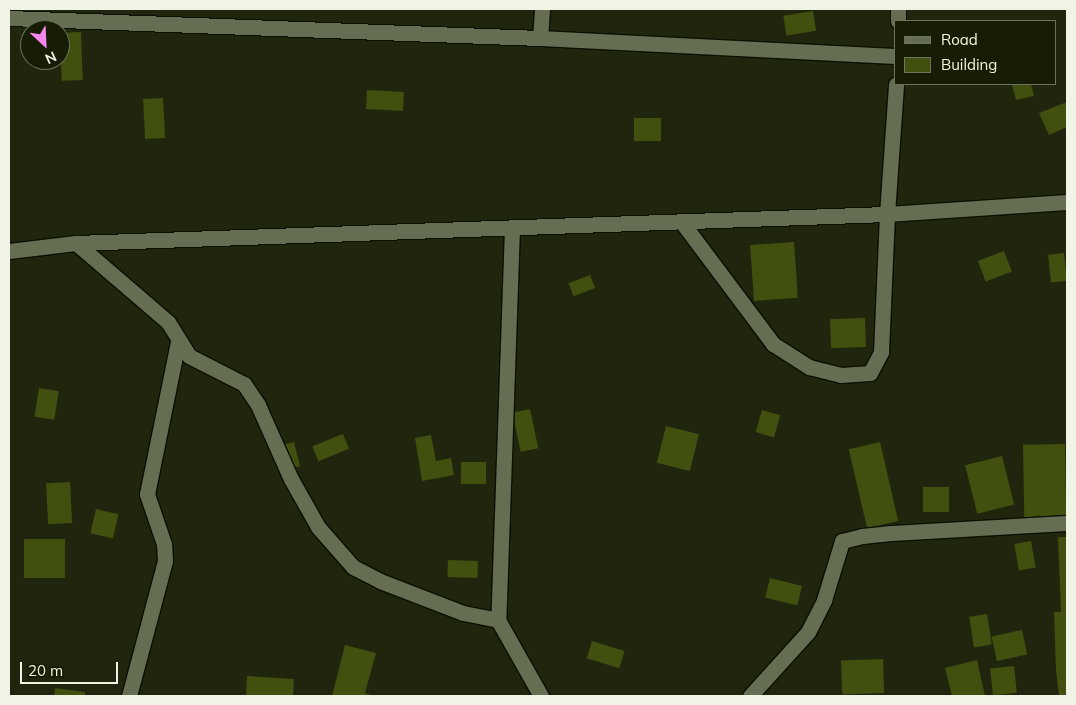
<!DOCTYPE html>
<html>
<head>
<meta charset="utf-8">
<style>
  body { margin:0 }
  #map { position:relative; width:1076px; height:705px; overflow:hidden; background:#20260e; font-family:Mulish,sans-serif }
  div>[style] { position:absolute }
  .building>* { inset:0; background:#414f0f; transform-origin:0 0 }
  .roads { filter:drop-shadow(1px 0 #0a0f00) drop-shadow(-1px 0 #0a0f00) drop-shadow(0 1px #0a0f00) drop-shadow(0 -1px #0a0f00) }
  .minor>* { height:15px; margin:-7.5px; padding:0 7.5px; transform-origin:7.5px; border-radius:7.5px; background:#656d52 }
  span { translate:-50% -50%; white-space:nowrap; text-align:center; line-height:1.15; -webkit-text-stroke:4px #171d05; paint-order:stroke }
  .frame { position:absolute; inset:0; border:10px solid #eff4e5; pointer-events:none }
  .legend { position:absolute; left:894px; top:20px; width:162px; height:65px; box-sizing:border-box; background:#171d05; border:1px solid #6d735f; margin:0; padding:6px 9px; list-style:none; font-size:15px; color:#eff4e5 }
  .legend li { display:flex; align-items:center; gap:10px; height:25px }
  .legend b { width:25px; border:1px solid #6d735f }
  .north { position:absolute; left:20px; top:20px; width:50px; height:50px; box-sizing:border-box; background:#171d05; border:1px solid #6d735f; border-radius:50%; rotate:155deg; font-size:14px; font-weight:700; line-height:20px; text-align:center; color:#eff4e5 }
  .north::after { content:''; display:block; margin:auto; width:18px; height:22px; background:#f688ed; clip-path:polygon(50% 0,100% 100%,50% 72%,0 100%) }
  .scale { position:absolute; left:20px; top:662px; width:98px; height:22px; box-sizing:border-box; border:2px solid #eff4e5; border-top:0; padding-left:6px; font-size:15px; line-height:18px; white-space:nowrap; color:#eff4e5; -webkit-text-stroke:4px #171d05; paint-order:stroke }
</style>
</head>
<body>
<div id="map">
  <div class="building">
    <div style="left:813px;top:11px;width:20px;height:30px;rotate:81deg"></div>
    <div style="left:81px;top:32px;width:48px;height:21px;rotate:88deg"></div>
    <div style="clip-path:polygon(1012px 84px,1031px 84px,1034px 96px,1016px 100px)"></div>
    <div style="left:367px;top:90px;width:37px;height:19px;rotate:3deg"></div>
    <div style="left:163px;top:98px;width:40px;height:20px;rotate:87deg"></div>
    <div style="clip-path:polygon(1067px 102px,1067px 127px,1049px 135px,1039px 113px)"></div>
    <div style="left:661px;top:118px;width:23px;height:27px;rotate:90deg"></div>
    <div style="left:794px;top:242px;width:56px;height:44px;rotate:86deg"></div>
    <div style="left:1004px;top:251px;width:22px;height:28px;rotate:69deg"></div>
    <div style="left:1064px;top:253px;width:28px;height:16px;rotate:84deg"></div>
    <div style="left:590px;top:275px;width:14px;height:23px;rotate:69deg"></div>
    <div style="left:865px;top:318px;width:29px;height:35px;rotate:88deg"></div>
    <div style="left:39px;top:388px;width:20px;height:29px;rotate:9deg"></div>
    <div style="left:530px;top:409px;width:40px;height:18px;rotate:78deg"></div>
    <div style="left:762px;top:410px;width:19px;height:23px;rotate:16deg"></div>
    <div style="left:666px;top:426px;width:34px;height:38px;rotate:14deg"></div>
    <div style="left:343px;top:434px;width:16px;height:33px;rotate:68deg"></div>
    <div style="clip-path:polygon(431px 435px,436px 461px,451px 458px,454px 475px,422px 481px,415px 438px)"></div>
    <div style="left:294px;top:442px;width:25px;height:21px;rotate:76deg"></div>
    <div style="left:880px;top:442px;width:81px;height:32px;rotate:77deg"></div>
    <div style="left:1065px;top:444px;width:77px;height:42px;rotate:89deg"></div>
    <div style="left:1002px;top:456px;width:50px;height:38px;rotate:76deg"></div>
    <div style="left:461px;top:462px;width:25px;height:22px"></div>
    <div style="left:70px;top:482px;width:41px;height:24px;rotate:87deg"></div>
    <div style="left:923px;top:487px;width:26px;height:25px"></div>
    <div style="left:96px;top:509px;width:23px;height:25px;rotate:13deg"></div>
    <div style="clip-path:polygon(1058px 537px,1067px 537px,1067px 696px,1059px 696px,1056px 670px,1054px 612px,1061px 612px)"></div>
    <div style="left:24px;top:539px;width:41px;height:39px"></div>
    <div style="left:1031px;top:541px;width:27px;height:17px;rotate:80deg"></div>
    <div style="left:448px;top:560px;width:30px;height:17px;rotate:2deg"></div>
    <div style="left:770px;top:578px;width:33px;height:20px;rotate:14deg"></div>
    <div style="left:987px;top:614px;width:31px;height:18px;rotate:81deg"></div>
    <div style="left:1022px;top:630px;width:25px;height:31px;rotate:78deg"></div>
    <div style="left:592px;top:641px;width:34px;height:18px;rotate:17deg"></div>
    <div style="clip-path:polygon(345px 645px,376px 653px,365px 693px,373px 696px,332px 696px)"></div>
    <div style="left:883px;top:659px;width:34px;height:42px;rotate:88deg"></div>
    <div style="clip-path:polygon(977px 660px,985px 696px,952px 696px,945px 668px)"></div>
    <div style="left:1014px;top:666px;width:27px;height:24px;rotate:84deg"></div>
    <div style="clip-path:polygon(247px 676px,294px 679px,293px 696px,246px 696px)"></div>
    <div style="clip-path:polygon(55px 688px,85px 692px,85px 696px,54px 696px)"></div>
  </div>
  <div class="roads">
    <div class="minor">
      <div style="left:898px;top:9px;width:12px;rotate:90deg"></div>
      <div style="left:9px;top:18px;width:531px;rotate:2.16deg"></div>
      <div style="left:540px;top:38px;width:355px;rotate:2.9deg"></div>
      <div style="left:540px;top:38px;width:29px;rotate:-86deg"></div>
      <div style="left:681px;top:221px;width:154px;rotate:53.2deg"></div>
      <div style="left:773px;top:344px;width:43px;rotate:32.6deg"></div>
      <div style="left:809px;top:367px;width:33px;rotate:14deg"></div>
      <div style="left:841px;top:375px;width:29px;rotate:-4deg"></div>
      <div style="left:870px;top:373px;width:24px;rotate:-62deg"></div>
      <div style="left:881px;top:352px;width:138px;rotate:-87.5deg"></div>
      <div style="left:887px;top:214px;width:130px;rotate:-86deg"></div>
      <div style="left:512px;top:228px;width:392px;rotate:92deg"></div>
      <div style="left:498px;top:620px;width:87px;rotate:60.5deg"></div>
      <div style="left:76px;top:243px;width:121px;rotate:40.7deg"></div>
      <div style="left:168px;top:322px;width:40px;rotate:58deg"></div>
      <div style="left:189px;top:356px;width:62px;rotate:27deg"></div>
      <div style="left:244px;top:384px;width:25px;rotate:56deg"></div>
      <div style="left:258px;top:405px;width:81px;rotate:66deg"></div>
      <div style="left:291px;top:479px;width:55px;rotate:60.6deg"></div>
      <div style="left:318px;top:527px;width:53px;rotate:48.8deg"></div>
      <div style="left:353px;top:567px;width:30px;rotate:27deg"></div>
      <div style="left:380px;top:581px;width:89px;rotate:21.1deg"></div>
      <div style="left:463px;top:613px;width:36px;rotate:11deg"></div>
      <div style="left:9px;top:251px;width:67px;rotate:-6.8deg"></div>
      <div style="left:76px;top:243px;width:812px;rotate:-2.05deg"></div>
      <div style="left:887px;top:214px;width:180px;rotate:-3.8deg"></div>
      <div style="left:129px;top:696px;width:140px;rotate:-75.1deg"></div>
      <div style="left:165px;top:561px;width:17px;rotate:-93deg"></div>
      <div style="left:164px;top:544px;width:53px;rotate:-108.8deg"></div>
      <div style="left:147px;top:494px;width:156px;rotate:-78.5deg"></div>
      <div style="left:750px;top:696px;width:86px;rotate:-47.8deg"></div>
      <div style="left:808px;top:632px;width:36px;rotate:-63deg"></div>
      <div style="left:824px;top:600px;width:62px;rotate:-73deg"></div>
      <div style="left:842px;top:541px;width:21px;rotate:-14deg"></div>
      <div style="left:862px;top:536px;width:29px;rotate:-6deg"></div>
      <div style="left:891px;top:533px;width:176px;rotate:-3.3deg"></div>
    </div>
  </div>
  <div class="frame"></div>
  <ul class="legend">
  <li><b style="height:6px;background:#656d52"></b>Road</li>
  <li><b style="height:14px;background:#414f0f"></b>Building</li>
  </ul>
  <div class="north">N</div>
  <div class="scale">20 m</div>
</div>
</body>
</html>
